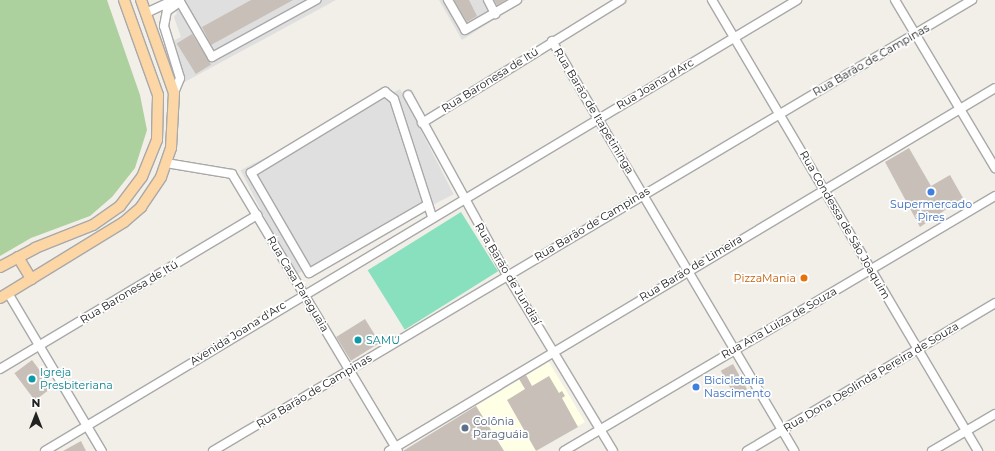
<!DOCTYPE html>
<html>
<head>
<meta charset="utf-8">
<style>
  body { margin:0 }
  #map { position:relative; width:995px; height:451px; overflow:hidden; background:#f2efe9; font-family:Montserrat,sans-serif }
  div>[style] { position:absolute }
  .residential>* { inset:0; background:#e0dfdf; transform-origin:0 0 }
  .education>* { inset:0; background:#ffffe5 }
  .forest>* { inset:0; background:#add19e }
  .pitch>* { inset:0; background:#88e0be; transform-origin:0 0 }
  .building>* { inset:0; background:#c7bfb8; transform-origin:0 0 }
  .roads { filter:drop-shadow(1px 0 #a9a9a9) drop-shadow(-1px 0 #a9a9a9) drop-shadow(0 1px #a9a9a9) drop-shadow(0 -1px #a9a9a9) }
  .minor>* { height:8px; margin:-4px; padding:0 4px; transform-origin:4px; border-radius:4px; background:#fff }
  .major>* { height:10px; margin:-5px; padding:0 5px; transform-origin:5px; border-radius:5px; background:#fcd6a4 }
  .dots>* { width:11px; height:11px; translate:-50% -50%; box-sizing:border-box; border:2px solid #fff; border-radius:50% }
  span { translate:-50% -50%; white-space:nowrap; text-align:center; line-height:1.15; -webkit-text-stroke:3.5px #fff; paint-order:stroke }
  .street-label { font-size:11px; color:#222 }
  .shop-label { font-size:11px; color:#366cbe }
  .left { translate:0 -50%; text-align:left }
  .food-label { font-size:11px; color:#c56008 }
  .right { translate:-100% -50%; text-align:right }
  .culture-label { font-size:11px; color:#0d838f }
  .service-label { font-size:11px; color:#4e5e75 }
  .north { position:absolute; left:16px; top:395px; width:40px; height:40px; -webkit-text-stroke:3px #fff; paint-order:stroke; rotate:0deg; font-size:11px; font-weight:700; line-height:16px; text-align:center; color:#222 }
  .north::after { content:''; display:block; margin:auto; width:14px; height:18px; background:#222; clip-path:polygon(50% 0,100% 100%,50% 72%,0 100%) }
</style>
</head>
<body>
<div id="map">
  <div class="residential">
    <div style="clip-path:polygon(171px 0,336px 0,181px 84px,184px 77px,173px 41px,181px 37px,174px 17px,177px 13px)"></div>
    <div style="clip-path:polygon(439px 0,525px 0,462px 40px)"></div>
    <div style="left:400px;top:89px;width:118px;height:179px;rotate:63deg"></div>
  </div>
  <div class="education">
    <div style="clip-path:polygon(549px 362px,585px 422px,536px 451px,504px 451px,476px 406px)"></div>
  </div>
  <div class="forest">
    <div style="clip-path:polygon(0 0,107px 0,140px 95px,147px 130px,135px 168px,112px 197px,90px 216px,31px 238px,0 256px)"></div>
  </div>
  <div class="pitch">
    <div style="left:461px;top:212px;width:70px;height:110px;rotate:58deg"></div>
  </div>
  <div class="building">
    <div style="clip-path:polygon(251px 0,293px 0,211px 45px,202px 27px)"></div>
    <div style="clip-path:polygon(454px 0,469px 0,477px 16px,467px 22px)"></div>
    <div style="clip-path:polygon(494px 0,506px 0,497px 5px)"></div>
    <div style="left:192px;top:34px;width:36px;height:18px;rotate:58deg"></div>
    <div style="clip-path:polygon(909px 148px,931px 186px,950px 175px,963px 198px,920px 227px,885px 162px)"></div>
    <div style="left:365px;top:319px;width:28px;height:34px;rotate:58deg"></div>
    <div style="left:32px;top:360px;width:34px;height:22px;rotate:53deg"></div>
    <div style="left:733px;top:364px;width:29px;height:14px;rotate:61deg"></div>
    <div style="clip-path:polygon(526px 375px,532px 386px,549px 376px,559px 393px,562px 391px,565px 396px,562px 398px,578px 427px,536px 451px,507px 400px,525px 389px,519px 379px)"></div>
    <div style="clip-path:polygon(476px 406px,504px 451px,403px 451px)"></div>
    <div style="clip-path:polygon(81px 441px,86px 451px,63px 451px)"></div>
  </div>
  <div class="roads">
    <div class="minor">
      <div style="left:179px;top:0;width:66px;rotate:59.9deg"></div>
      <div style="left:212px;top:57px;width:119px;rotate:-28.7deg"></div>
      <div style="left:448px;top:0;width:34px;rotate:60deg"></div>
      <div style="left:465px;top:30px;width:60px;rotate:-30deg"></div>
      <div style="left:488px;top:0;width:16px;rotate:63deg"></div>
      <div style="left:712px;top:0;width:524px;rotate:59.47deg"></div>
      <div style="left:895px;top:0;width:196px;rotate:59.2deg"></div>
      <div style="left:146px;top:13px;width:31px;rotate:-25deg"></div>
      <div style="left:552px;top:41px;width:476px;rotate:59.4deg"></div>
      <div style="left:174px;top:93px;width:16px;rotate:-68deg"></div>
      <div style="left:180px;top:78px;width:54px;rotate:-107.1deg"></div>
      <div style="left:164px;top:26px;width:15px;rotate:-79deg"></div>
      <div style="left:167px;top:11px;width:16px;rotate:-35deg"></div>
      <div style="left:408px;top:95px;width:205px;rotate:61.2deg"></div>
      <div style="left:507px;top:275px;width:205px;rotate:58.9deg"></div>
      <div style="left:422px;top:123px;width:234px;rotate:-31.7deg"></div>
      <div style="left:166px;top:163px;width:67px;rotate:9.5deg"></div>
      <div style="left:232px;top:174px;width:323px;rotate:59.1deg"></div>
      <div style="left:427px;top:205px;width:136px;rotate:150deg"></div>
      <div style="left:309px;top:273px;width:116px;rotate:-120.1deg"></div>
      <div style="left:251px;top:173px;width:157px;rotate:-31.2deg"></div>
      <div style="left:385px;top:92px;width:11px;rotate:38deg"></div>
      <div style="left:394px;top:99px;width:124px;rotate:72.1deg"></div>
      <div style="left:8px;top:293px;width:184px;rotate:59.3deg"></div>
      <div style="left:0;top:369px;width:300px;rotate:-30.9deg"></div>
      <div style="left:45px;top:451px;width:877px;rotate:-30.95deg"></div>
      <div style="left:213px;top:451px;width:883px;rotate:-30.72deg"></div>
      <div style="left:389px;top:451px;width:706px;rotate:-30.92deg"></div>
      <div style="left:564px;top:451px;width:501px;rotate:-30.61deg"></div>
      <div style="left:747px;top:451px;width:289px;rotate:-30.8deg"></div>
      <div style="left:932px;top:451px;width:73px;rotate:-30.4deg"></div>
    </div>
    <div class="major">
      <div style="left:18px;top:257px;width:26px;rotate:59deg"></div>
      <div style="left:0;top:267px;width:40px;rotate:-28deg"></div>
      <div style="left:35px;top:248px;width:62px;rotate:-21.6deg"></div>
      <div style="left:93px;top:225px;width:33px;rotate:-35deg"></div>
      <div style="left:120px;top:206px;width:36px;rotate:-53deg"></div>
      <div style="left:142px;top:177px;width:40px;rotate:-68deg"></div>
      <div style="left:157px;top:140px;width:45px;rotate:-88.7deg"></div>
      <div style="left:158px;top:95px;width:101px;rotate:-109.7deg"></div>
      <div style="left:0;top:298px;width:145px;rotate:-31.5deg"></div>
      <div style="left:124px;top:222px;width:23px;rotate:-41deg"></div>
      <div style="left:141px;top:207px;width:36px;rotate:-56deg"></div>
      <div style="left:161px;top:177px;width:31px;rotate:-71deg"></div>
      <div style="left:171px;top:148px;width:55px;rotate:-86.9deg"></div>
      <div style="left:174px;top:93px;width:99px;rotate:-109.5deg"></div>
    </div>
  </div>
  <div class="dots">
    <div style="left:931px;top:192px;background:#3f7fe0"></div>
    <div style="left:804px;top:278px;background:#e8710a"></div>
    <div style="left:358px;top:340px;background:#0f9aa8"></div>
    <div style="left:32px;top:379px;background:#0f9aa8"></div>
    <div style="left:696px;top:387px;background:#3f7fe0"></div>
    <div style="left:465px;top:428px;background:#5c6f8a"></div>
  </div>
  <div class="street-label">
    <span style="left:871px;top:60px;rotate:-30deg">Rua Barão de Campinas</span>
    <span style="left:490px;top:80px;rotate:-32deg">Rua Baronesa de Itú</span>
    <span style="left:655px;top:84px;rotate:-31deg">Rua Joana d'Arc</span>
    <span style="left:594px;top:111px;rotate:59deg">Rua Barão de Itapetininga</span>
    <span style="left:592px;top:224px;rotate:-31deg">Rua Barão de Campinas</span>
    <span style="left:845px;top:225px;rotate:60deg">Rua Condessa de São Joaquim</span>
    <span style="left:691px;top:268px;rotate:-31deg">Rua Barão de Limeira</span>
    <span style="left:508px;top:274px;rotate:59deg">Rua Barão de Jundiaí</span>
    <span style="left:298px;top:284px;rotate:59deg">Rua Casa Paraguaia</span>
    <span style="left:129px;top:292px;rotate:-31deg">Rua Baronesa de Itú</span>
    <span style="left:779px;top:323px;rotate:-30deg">Rua Ana Luiza de Souza</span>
    <span style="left:238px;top:333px;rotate:-32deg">Avenida Joana d'Arc</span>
    <span style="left:871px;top:377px;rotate:-31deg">Rua Dona Deolinda Pereira de Souza</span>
    <span style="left:314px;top:391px;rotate:-31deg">Rua Barão de Campinas</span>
  </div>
  <div class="shop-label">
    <span style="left:931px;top:211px">Supermercado<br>Pires</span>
    <span class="left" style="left:704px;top:387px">Bicicletaria<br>Nascimento</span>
  </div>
  <div class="food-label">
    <span class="right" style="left:796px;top:278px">PizzaMania</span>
  </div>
  <div class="culture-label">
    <span class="left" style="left:366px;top:340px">SAMU</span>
    <span class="left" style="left:40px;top:379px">Igreja<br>Presbiteriana</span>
  </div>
  <div class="service-label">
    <span class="left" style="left:473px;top:428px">Colônia<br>Paraguáia</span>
  </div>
  <div class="north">N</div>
</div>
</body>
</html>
